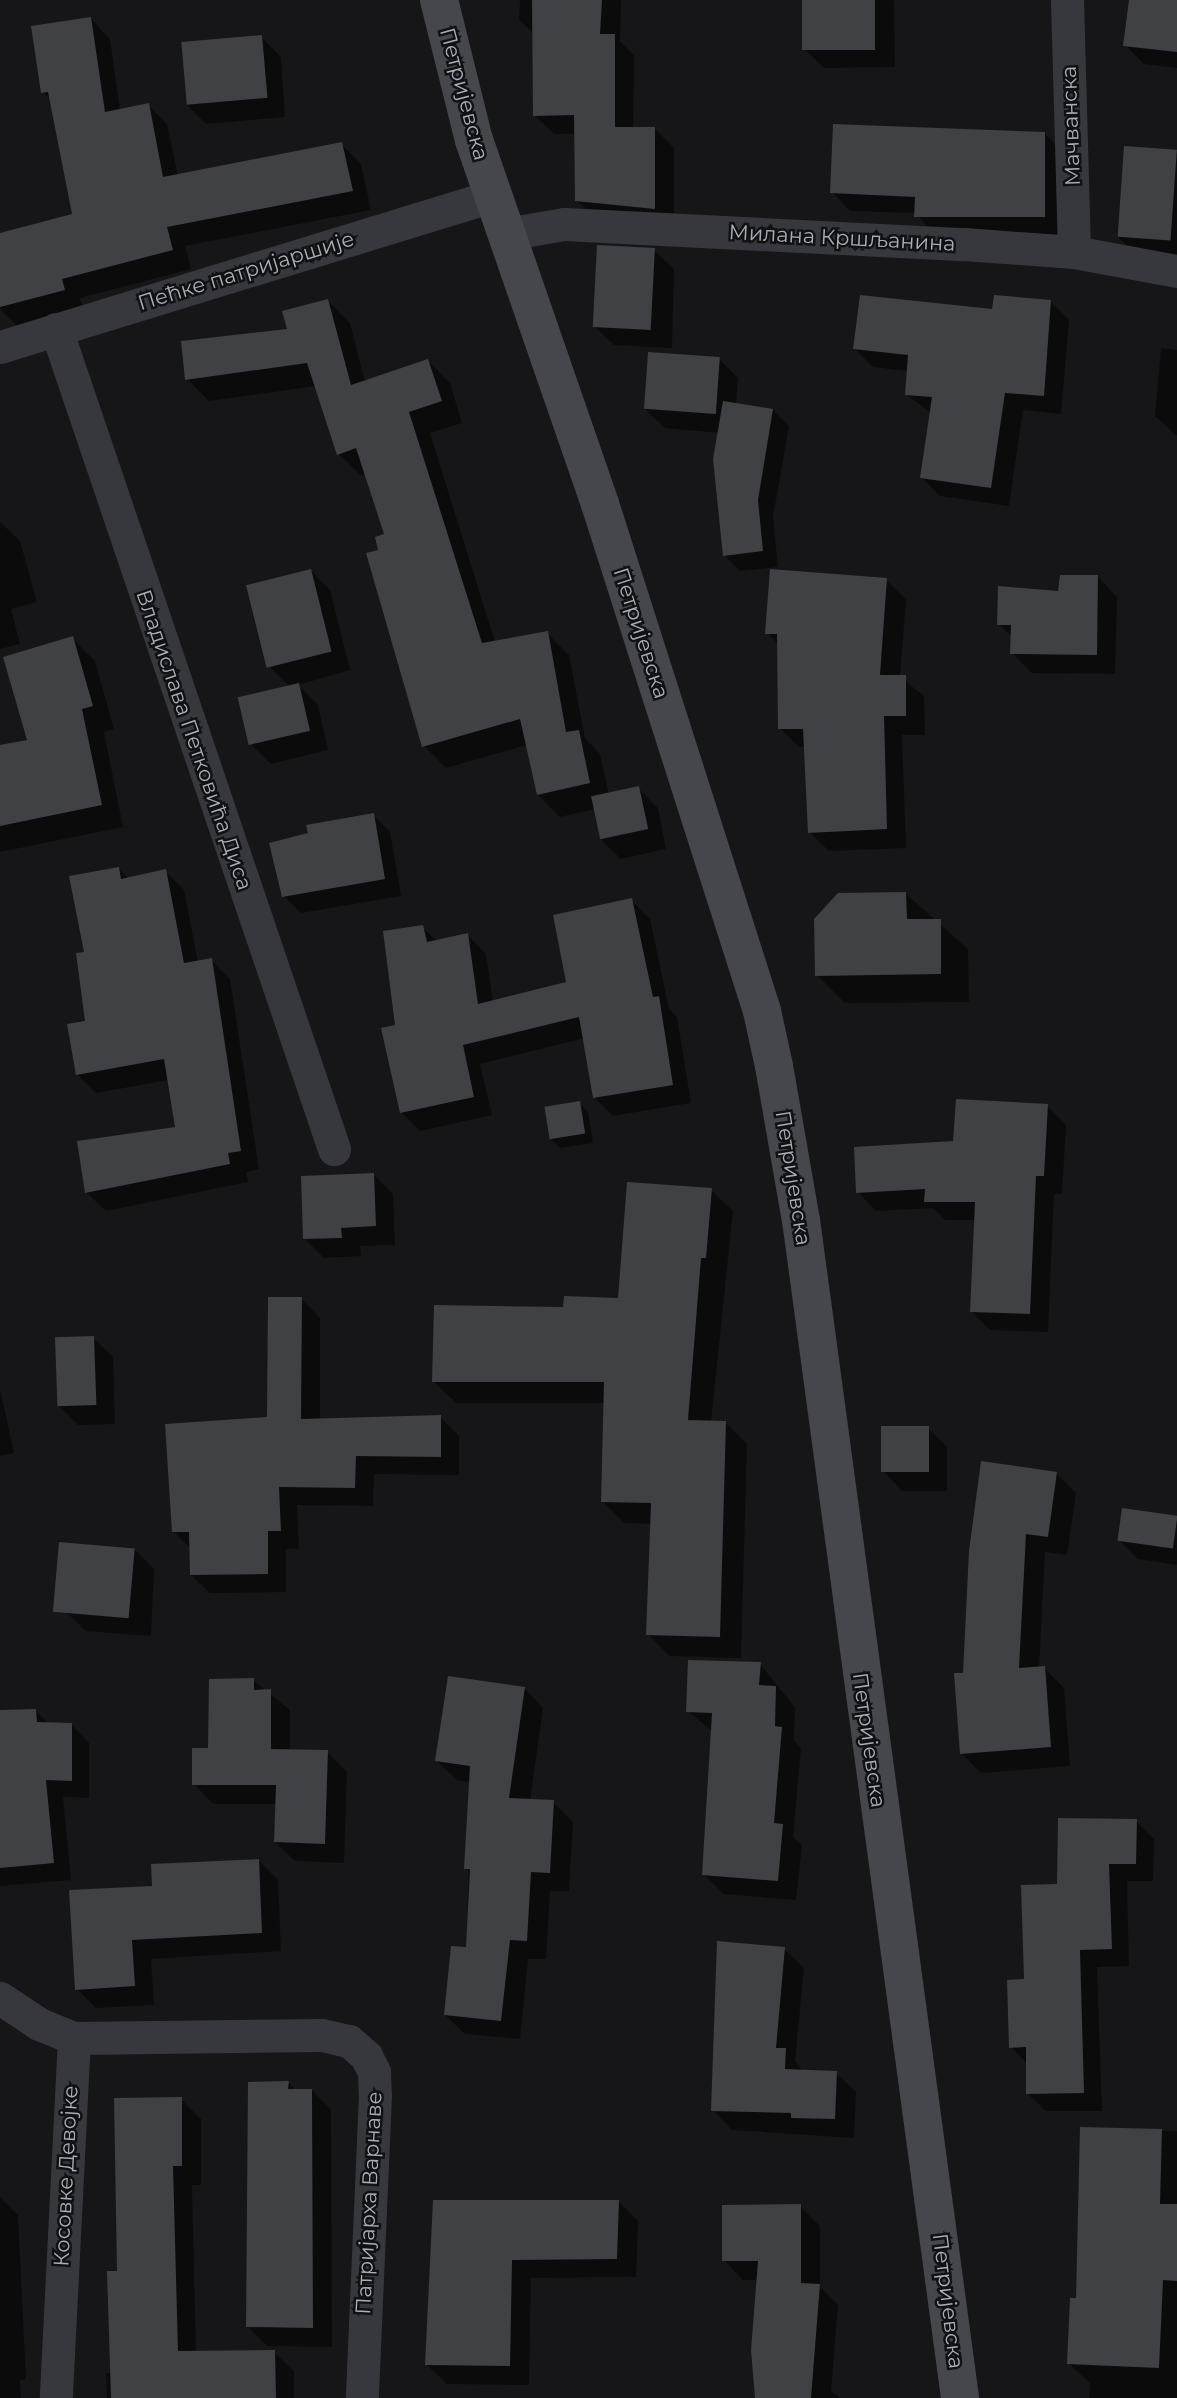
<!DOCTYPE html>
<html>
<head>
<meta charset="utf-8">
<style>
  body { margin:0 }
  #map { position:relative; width:1177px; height:2398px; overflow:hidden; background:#161618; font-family:Montserrat,sans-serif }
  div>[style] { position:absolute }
  .shadow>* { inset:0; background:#0007 }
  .building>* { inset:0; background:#404145; transform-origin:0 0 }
  .minor>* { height:33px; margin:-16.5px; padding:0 16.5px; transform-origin:16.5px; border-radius:16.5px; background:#37383d }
  .secondary>* { height:38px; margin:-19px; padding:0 19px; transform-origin:19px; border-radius:19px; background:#45474d }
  span { translate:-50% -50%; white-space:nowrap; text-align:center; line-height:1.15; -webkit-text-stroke:5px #111113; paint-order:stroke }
  .street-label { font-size:21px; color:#a8adb8 }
</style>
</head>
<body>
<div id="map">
  <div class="shadow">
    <div style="clip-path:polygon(520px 0,621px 0,620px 41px,634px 55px,633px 128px,654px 128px,674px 148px,674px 228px,596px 219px,576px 200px,576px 134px,554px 134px,534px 115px,534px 34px,519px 20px)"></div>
    <div style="clip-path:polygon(804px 0,894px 0,895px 67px,824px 68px,804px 49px)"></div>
    <div style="clip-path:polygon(1130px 0,1177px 0,1177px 68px,1144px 64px,1125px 45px)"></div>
    <div style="clip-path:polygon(91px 19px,110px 39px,120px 110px,148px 105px,167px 124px,178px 176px,341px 144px,361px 164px,371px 210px,185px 246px,191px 269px,80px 298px,83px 309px,18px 327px,0 309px,0 235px,74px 215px,52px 101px,43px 92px)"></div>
    <div style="clip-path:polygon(261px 37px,281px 57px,285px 117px,206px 124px,187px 105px)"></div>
    <div style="clip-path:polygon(1044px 133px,1063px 152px,1062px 234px,934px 235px,916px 213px,850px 211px,832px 192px)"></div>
    <div style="clip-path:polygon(1177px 152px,1177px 265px,1143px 262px,1117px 236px)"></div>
    <div style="clip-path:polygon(654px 250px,674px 269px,672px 348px,614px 345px,594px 326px)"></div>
    <div style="clip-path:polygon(328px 301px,350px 323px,365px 382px,428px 361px,450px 383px,462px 423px,430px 433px,495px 642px,547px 633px,569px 655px,585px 738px,600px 754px,609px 795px,638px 788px,658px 808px,666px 849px,621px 859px,601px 840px,595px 809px,560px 817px,538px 795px,527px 745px,446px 768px,424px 746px,380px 551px,386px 536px,366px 474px,361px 476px,339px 454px,316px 386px,209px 401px,187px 379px,289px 331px)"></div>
    <div style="clip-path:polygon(1051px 302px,1069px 320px,1061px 414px,1023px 410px,1009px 506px,940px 496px,922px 478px,931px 413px,907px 395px,909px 371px,873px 367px,855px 349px,994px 311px)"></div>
    <div style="clip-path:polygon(1161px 348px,1177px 350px,1177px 436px,1155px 416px)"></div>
    <div style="clip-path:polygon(719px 359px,738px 378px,736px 405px,773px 410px,789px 426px,773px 517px,778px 567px,740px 571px,724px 555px,719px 433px,665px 428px,645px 409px)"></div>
    <div style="clip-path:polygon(0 522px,20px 541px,37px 602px,11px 609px,20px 644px,0 649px)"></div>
    <div style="clip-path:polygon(311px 571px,330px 590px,350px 670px,298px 685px,318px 705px,328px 750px,271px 764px,252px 745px,290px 687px,271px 668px)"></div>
    <div style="clip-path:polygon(1098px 577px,1117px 597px,1115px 674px,1032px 673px,1012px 653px,1012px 637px,999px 624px)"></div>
    <div style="clip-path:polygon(886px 580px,906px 599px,900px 677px,924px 696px,925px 735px,902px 735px,906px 848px,829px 851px,809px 832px,806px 747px,799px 747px,780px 728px,779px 645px,767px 633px)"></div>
    <div style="clip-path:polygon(72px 638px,95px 661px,114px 729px,104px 732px,123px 827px,0 852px,0 747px,29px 741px)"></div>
    <div style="clip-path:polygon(373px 815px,390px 832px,401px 896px,301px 913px,284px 896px)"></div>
    <div style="clip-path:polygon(118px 868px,129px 879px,165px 871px,184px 890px,198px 962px,211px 960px,230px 979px,259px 1169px,246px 1172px,248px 1182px,106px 1211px,87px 1193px,177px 1128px,169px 1080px,96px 1093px,77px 1074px,87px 1022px,86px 953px)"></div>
    <div style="clip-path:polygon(906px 894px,968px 949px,969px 1002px,845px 1003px,817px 975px)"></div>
    <div style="clip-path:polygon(631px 900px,650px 919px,669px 1009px,677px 1017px,691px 1103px,613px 1116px,595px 1098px,585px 1038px,480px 1064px,492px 1115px,420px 1131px,401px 1112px,397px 1026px,422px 927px,437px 941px,468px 935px,486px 954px,493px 1002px,568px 983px)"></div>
    <div style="clip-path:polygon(579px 1103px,588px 1112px,593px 1143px,560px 1148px,551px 1139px)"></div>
    <div style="clip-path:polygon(1047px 1106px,1066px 1125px,1062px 1194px,1054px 1194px,1048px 1332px,990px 1330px,971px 1311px,976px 1220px,945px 1220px,933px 1208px,876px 1211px,858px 1192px,955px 1143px)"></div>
    <div style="clip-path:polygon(373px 1174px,393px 1194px,395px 1245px,360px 1246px,361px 1256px,324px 1258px,305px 1239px)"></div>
    <div style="clip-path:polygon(711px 1190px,733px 1211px,711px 1422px,725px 1422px,747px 1444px,741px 1658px,669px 1656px,648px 1634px,652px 1524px,624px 1523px,602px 1501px,605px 1403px,456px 1403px,434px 1382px,565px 1308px,620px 1300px)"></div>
    <div style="clip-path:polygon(302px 1299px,320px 1318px,320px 1421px,440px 1417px,459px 1436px,459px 1475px,374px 1474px,373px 1506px,297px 1505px,299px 1549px,286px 1549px,286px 1592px,210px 1593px,191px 1575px,191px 1549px,174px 1532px,268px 1419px)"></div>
    <div style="clip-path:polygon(93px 1338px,113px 1357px,115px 1424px,78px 1425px,59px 1406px)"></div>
    <div style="clip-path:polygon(0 1389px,14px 1453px,0 1456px)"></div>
    <div style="clip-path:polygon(928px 1428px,947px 1447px,947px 1491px,902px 1491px,883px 1471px)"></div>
    <div style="clip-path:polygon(1056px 1473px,1076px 1493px,1067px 1555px,1045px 1552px,1039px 1669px,1044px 1668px,1064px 1688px,1070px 1766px,981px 1773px,962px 1754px,970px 1551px)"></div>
    <div style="clip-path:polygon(1177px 1518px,1177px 1565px,1138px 1559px,1118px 1539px)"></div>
    <div style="clip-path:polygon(134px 1549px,154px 1569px,151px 1636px,86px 1631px,66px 1612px)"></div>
    <div style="clip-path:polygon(760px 1664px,795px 1707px,794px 1741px,801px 1748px,793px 1837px,802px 1845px,796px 1900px,723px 1894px,704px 1874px,712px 1731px,688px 1711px)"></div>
    <div style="clip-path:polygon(253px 1680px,290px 1710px,290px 1751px,327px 1752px,347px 1772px,344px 1863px,295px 1861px,275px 1842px,277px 1804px,213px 1804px,194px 1784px)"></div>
    <div style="clip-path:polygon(524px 1688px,543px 1708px,530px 1801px,553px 1802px,573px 1822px,569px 1891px,550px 1891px,546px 1959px,528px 1959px,520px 2039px,465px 2034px,445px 2015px,467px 1949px,470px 1782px,457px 1780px,437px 1761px)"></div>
    <div style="clip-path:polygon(0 1711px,36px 1711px,49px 1724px,72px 1725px,89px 1743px,89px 1798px,63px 1797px,71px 1880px,0 1886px)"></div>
    <div style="clip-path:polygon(1136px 1821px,1154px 1839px,1153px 1881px,1127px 1881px,1129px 1966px,1097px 1967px,1102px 2111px,1046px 2111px,1027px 2093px,1027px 2064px,1011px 2047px,1025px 1981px,1059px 1886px)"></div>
    <div style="clip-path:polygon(258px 1860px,278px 1880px,281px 1951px,151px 1959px,154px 2005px,96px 2008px,77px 1989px,154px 1888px)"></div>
    <div style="clip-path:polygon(784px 1949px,804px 1968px,795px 2061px,804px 2072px,836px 2073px,856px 2092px,854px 2138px,732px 2130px,713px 2110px)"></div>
    <div style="clip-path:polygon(288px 2082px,296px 2091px,312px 2090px,331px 2110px,332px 2347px,267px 2346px,248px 2327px)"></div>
    <div style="clip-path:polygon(181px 2099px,201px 2119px,201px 2185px,192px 2185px,196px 2353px,274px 2352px,294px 2371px,294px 2398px,107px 2398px,106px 2373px,112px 2373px,119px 2272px)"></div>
    <div style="clip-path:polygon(1082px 2128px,1177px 2131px,1177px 2398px,1089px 2398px,1090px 2383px,1069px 2364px,1078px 2300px)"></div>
    <div style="clip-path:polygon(0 2197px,18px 2215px,26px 2379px,20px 2380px,21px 2398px,0 2398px)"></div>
    <div style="clip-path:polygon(434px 2201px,618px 2201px,638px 2221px,636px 2277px,531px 2278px,529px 2385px,447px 2384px,427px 2365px)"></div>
    <div style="clip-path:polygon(800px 2206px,820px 2226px,820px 2287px,838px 2305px,831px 2391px,840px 2398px,755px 2398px,758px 2280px,743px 2280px,724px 2260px)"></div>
  </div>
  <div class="building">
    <div style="clip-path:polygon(532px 0,602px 0,600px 34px,615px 34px,615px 127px,655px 127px,655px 209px,575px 201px,574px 115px,533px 116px)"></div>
    <div style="left:802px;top:0;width:73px;height:50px"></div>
    <div style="clip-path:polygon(1129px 0,1177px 0,1177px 52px,1123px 46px)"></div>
    <div style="clip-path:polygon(91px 17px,105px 112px,149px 103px,163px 177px,342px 142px,353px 191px,167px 227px,173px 250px,62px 279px,65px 290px,0 307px,0 233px,72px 214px,48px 92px,41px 93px,31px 26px)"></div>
    <div style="left:262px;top:35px;width:63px;height:81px;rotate:85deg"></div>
    <div style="clip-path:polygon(833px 124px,1045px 132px,1045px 217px,914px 217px,915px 197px,830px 193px)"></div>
    <div style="left:1124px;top:146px;width:53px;height:91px;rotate:4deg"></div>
    <div style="left:597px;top:245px;width:58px;height:82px;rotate:3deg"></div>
    <div style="clip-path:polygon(860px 295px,992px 309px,994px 295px,1051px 300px,1044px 396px,1005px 393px,991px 488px,920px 478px,932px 397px,905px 395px,908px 355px,853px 349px)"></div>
    <div style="clip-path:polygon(328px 299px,351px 385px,428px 359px,442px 401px,409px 412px,482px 643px,548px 631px,566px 732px,579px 730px,590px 783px,537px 795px,520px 719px,422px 747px,366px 553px,378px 550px,375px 537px,384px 534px,356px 448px,337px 455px,307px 363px,185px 380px,181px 341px,287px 329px,282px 311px)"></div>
    <div style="left:648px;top:352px;width:72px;height:57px;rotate:4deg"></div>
    <div style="clip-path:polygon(723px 401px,773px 409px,758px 500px,763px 551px,723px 556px,713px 459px)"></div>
    <div style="left:311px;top:569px;width:85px;height:67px;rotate:76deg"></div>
    <div style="clip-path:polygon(770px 569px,887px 578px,880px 675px,906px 675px,906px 716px,884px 716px,887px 829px,808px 833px,803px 729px,778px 729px,777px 634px,765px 634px)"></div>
    <div style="clip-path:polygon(1060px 575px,1098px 575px,1097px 655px,1010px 654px,1011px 625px,997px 625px,998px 586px,1058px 591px)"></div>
    <div style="clip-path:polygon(73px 636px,93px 706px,82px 709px,102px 805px,0 826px,0 745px,27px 740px,3px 657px)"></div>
    <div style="left:299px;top:683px;width:49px;height:63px;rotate:77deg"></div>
    <div style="left:639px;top:786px;width:44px;height:49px;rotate:78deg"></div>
    <div style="clip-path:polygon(374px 813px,385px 879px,282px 897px,269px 843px,308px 833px,306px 825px)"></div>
    <div style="clip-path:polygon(119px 867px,121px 879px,166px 869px,184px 963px,212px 958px,241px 1151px,228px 1153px,230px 1164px,85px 1193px,77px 1141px,175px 1127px,164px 1059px,76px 1075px,67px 1024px,85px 1021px,76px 953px,84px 952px,69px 876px)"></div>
    <div style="clip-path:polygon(906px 892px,907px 919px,941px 919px,941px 974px,815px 976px,814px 919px,838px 893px)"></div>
    <div style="clip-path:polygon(632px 898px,653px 997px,659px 996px,673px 1085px,593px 1098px,579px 1017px,463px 1045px,474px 1097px,400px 1113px,381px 1028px,395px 1025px,383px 931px,423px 925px,427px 942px,468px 933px,478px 1004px,566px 982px,553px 915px)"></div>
    <div style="clip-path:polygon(956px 1099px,1048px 1104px,1044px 1176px,1036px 1176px,1030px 1314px,970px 1312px,975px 1202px,924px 1202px,925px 1189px,856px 1193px,854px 1147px,953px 1141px)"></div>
    <div style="left:580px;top:1101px;width:33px;height:36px;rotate:81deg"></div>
    <div style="clip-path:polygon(374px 1173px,376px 1226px,341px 1228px,342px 1238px,303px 1239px,301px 1176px)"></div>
    <div style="clip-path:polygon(627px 1182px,712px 1188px,706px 1258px,701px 1258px,688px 1420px,726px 1421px,720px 1637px,646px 1635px,651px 1503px,601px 1502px,604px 1382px,432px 1382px,434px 1305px,563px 1307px,564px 1296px,618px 1298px)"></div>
    <div style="clip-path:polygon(268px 1297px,302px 1297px,301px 1419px,441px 1415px,441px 1457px,356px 1456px,355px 1488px,279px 1487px,281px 1531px,268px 1531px,268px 1574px,190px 1575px,189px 1532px,172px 1532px,165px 1424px,267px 1417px)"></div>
    <div style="left:94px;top:1336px;width:69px;height:39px;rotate:88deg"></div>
    <div style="left:881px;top:1426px;width:48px;height:46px"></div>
    <div style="clip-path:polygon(981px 1461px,1057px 1472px,1048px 1537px,1026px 1534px,1019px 1668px,1045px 1666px,1051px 1747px,960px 1754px,954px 1673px,963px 1673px,969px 1551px)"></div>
    <div style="left:1122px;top:1508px;width:56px;height:33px;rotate:8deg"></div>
    <div style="left:59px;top:1542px;width:76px;height:70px;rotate:5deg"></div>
    <div style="clip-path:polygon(688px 1660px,761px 1662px,759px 1685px,776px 1686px,775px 1726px,782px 1727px,774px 1823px,783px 1824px,778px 1881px,702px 1875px,712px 1713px,686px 1712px)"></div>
    <div style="clip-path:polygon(448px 1676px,525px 1687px,509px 1798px,554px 1800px,550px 1873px,531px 1872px,527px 1941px,510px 1940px,501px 2021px,444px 2015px,451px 1946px,466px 1947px,470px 1869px,464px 1869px,470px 1766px,435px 1761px)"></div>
    <div style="clip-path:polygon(254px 1678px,254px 1690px,271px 1689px,271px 1749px,328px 1750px,325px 1844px,274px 1842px,276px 1785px,192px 1785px,192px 1748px,208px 1748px,209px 1679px)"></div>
    <div style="clip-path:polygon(36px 1709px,37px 1722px,72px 1723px,72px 1781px,46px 1780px,54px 1863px,0 1868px,0 1710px)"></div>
    <div style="clip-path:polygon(1058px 1818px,1137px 1819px,1136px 1864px,1109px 1864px,1112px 1949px,1080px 1950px,1084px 2093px,1026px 2094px,1026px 2047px,1009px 2048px,1007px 1980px,1024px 1979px,1021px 1885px,1057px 1884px)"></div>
    <div style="clip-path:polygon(259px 1859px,262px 1933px,132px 1940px,135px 1986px,75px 1990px,69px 1890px,152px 1886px,151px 1864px)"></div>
    <div style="clip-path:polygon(717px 1941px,785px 1947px,776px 2048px,786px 2048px,785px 2069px,837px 2071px,835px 2119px,791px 2118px,791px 2113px,711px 2111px)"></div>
    <div style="clip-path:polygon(289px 2081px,288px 2089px,312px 2089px,313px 2328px,246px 2327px,248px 2082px)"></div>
    <div style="clip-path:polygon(182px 2097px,182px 2166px,173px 2166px,178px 2351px,275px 2350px,276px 2398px,111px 2398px,107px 2271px,117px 2271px,114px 2098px)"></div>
    <div style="clip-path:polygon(1080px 2127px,1162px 2129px,1160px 2204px,1177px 2204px,1177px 2281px,1163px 2280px,1159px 2368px,1067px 2364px,1070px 2298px,1076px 2298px)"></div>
    <div style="clip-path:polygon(433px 2200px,619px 2200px,617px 2259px,512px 2260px,510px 2366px,425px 2365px)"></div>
    <div style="clip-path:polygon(801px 2204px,801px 2283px,820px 2284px,811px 2398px,755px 2398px,751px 2350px,758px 2261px,722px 2261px,722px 2205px)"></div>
  </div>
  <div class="minor">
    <div style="left:1067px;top:0;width:252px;rotate:88.4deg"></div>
    <div style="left:506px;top:234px;width:59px;rotate:-9.8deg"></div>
    <div style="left:564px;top:224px;width:400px;rotate:2.9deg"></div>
    <div style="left:964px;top:244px;width:110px;rotate:4.2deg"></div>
    <div style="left:1074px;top:252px;width:105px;rotate:10.5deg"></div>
    <div style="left:56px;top:329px;width:866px;rotate:71.27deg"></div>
    <div style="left:0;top:347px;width:515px;rotate:-17.06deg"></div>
    <div style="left:0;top:1998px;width:47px;rotate:33.7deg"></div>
    <div style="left:39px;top:2024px;width:38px;rotate:22deg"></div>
    <div style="left:74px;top:2038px;width:360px;rotate:92.9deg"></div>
    <div style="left:74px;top:2038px;width:248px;rotate:-0.7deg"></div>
    <div style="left:322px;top:2035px;width:28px;rotate:13deg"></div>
    <div style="left:349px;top:2041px;width:23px;rotate:41deg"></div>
    <div style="left:366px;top:2056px;width:18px;rotate:63deg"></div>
    <div style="left:374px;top:2072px;width:23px;rotate:88deg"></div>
    <div style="left:375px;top:2095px;width:303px;rotate:92.5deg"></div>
  </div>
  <div class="secondary">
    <div style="left:439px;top:0;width:144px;rotate:76deg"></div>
    <div style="left:474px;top:140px;width:385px;rotate:70.9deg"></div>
    <div style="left:600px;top:504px;width:532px;rotate:72.28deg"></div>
    <div style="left:762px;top:1011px;width:56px;rotate:77.7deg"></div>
    <div style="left:774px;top:1066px;width:156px;rotate:80.1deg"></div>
    <div style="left:801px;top:1220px;width:1189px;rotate:82.31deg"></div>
  </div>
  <div class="street-label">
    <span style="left:464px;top:94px;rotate:75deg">Петријевска</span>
    <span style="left:1071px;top:126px;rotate:-92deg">Мачванска</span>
    <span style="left:842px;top:238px;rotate:3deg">Милана Кршљанина</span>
    <span style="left:246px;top:271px;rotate:-17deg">Пећке патријаршије</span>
    <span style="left:641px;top:633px;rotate:72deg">Петријевска</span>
    <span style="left:194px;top:740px;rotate:71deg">Владислава Петковића Диса</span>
    <span style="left:793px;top:1178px;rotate:81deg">Петријевска</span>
    <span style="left:869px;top:1740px;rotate:82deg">Петријевска</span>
    <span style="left:66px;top:2176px;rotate:-87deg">Косовке Девојке</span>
    <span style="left:369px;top:2203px;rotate:-87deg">Патријарха Варнаве</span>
    <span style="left:948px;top:2301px;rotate:83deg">Петријевска</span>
  </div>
</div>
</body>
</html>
